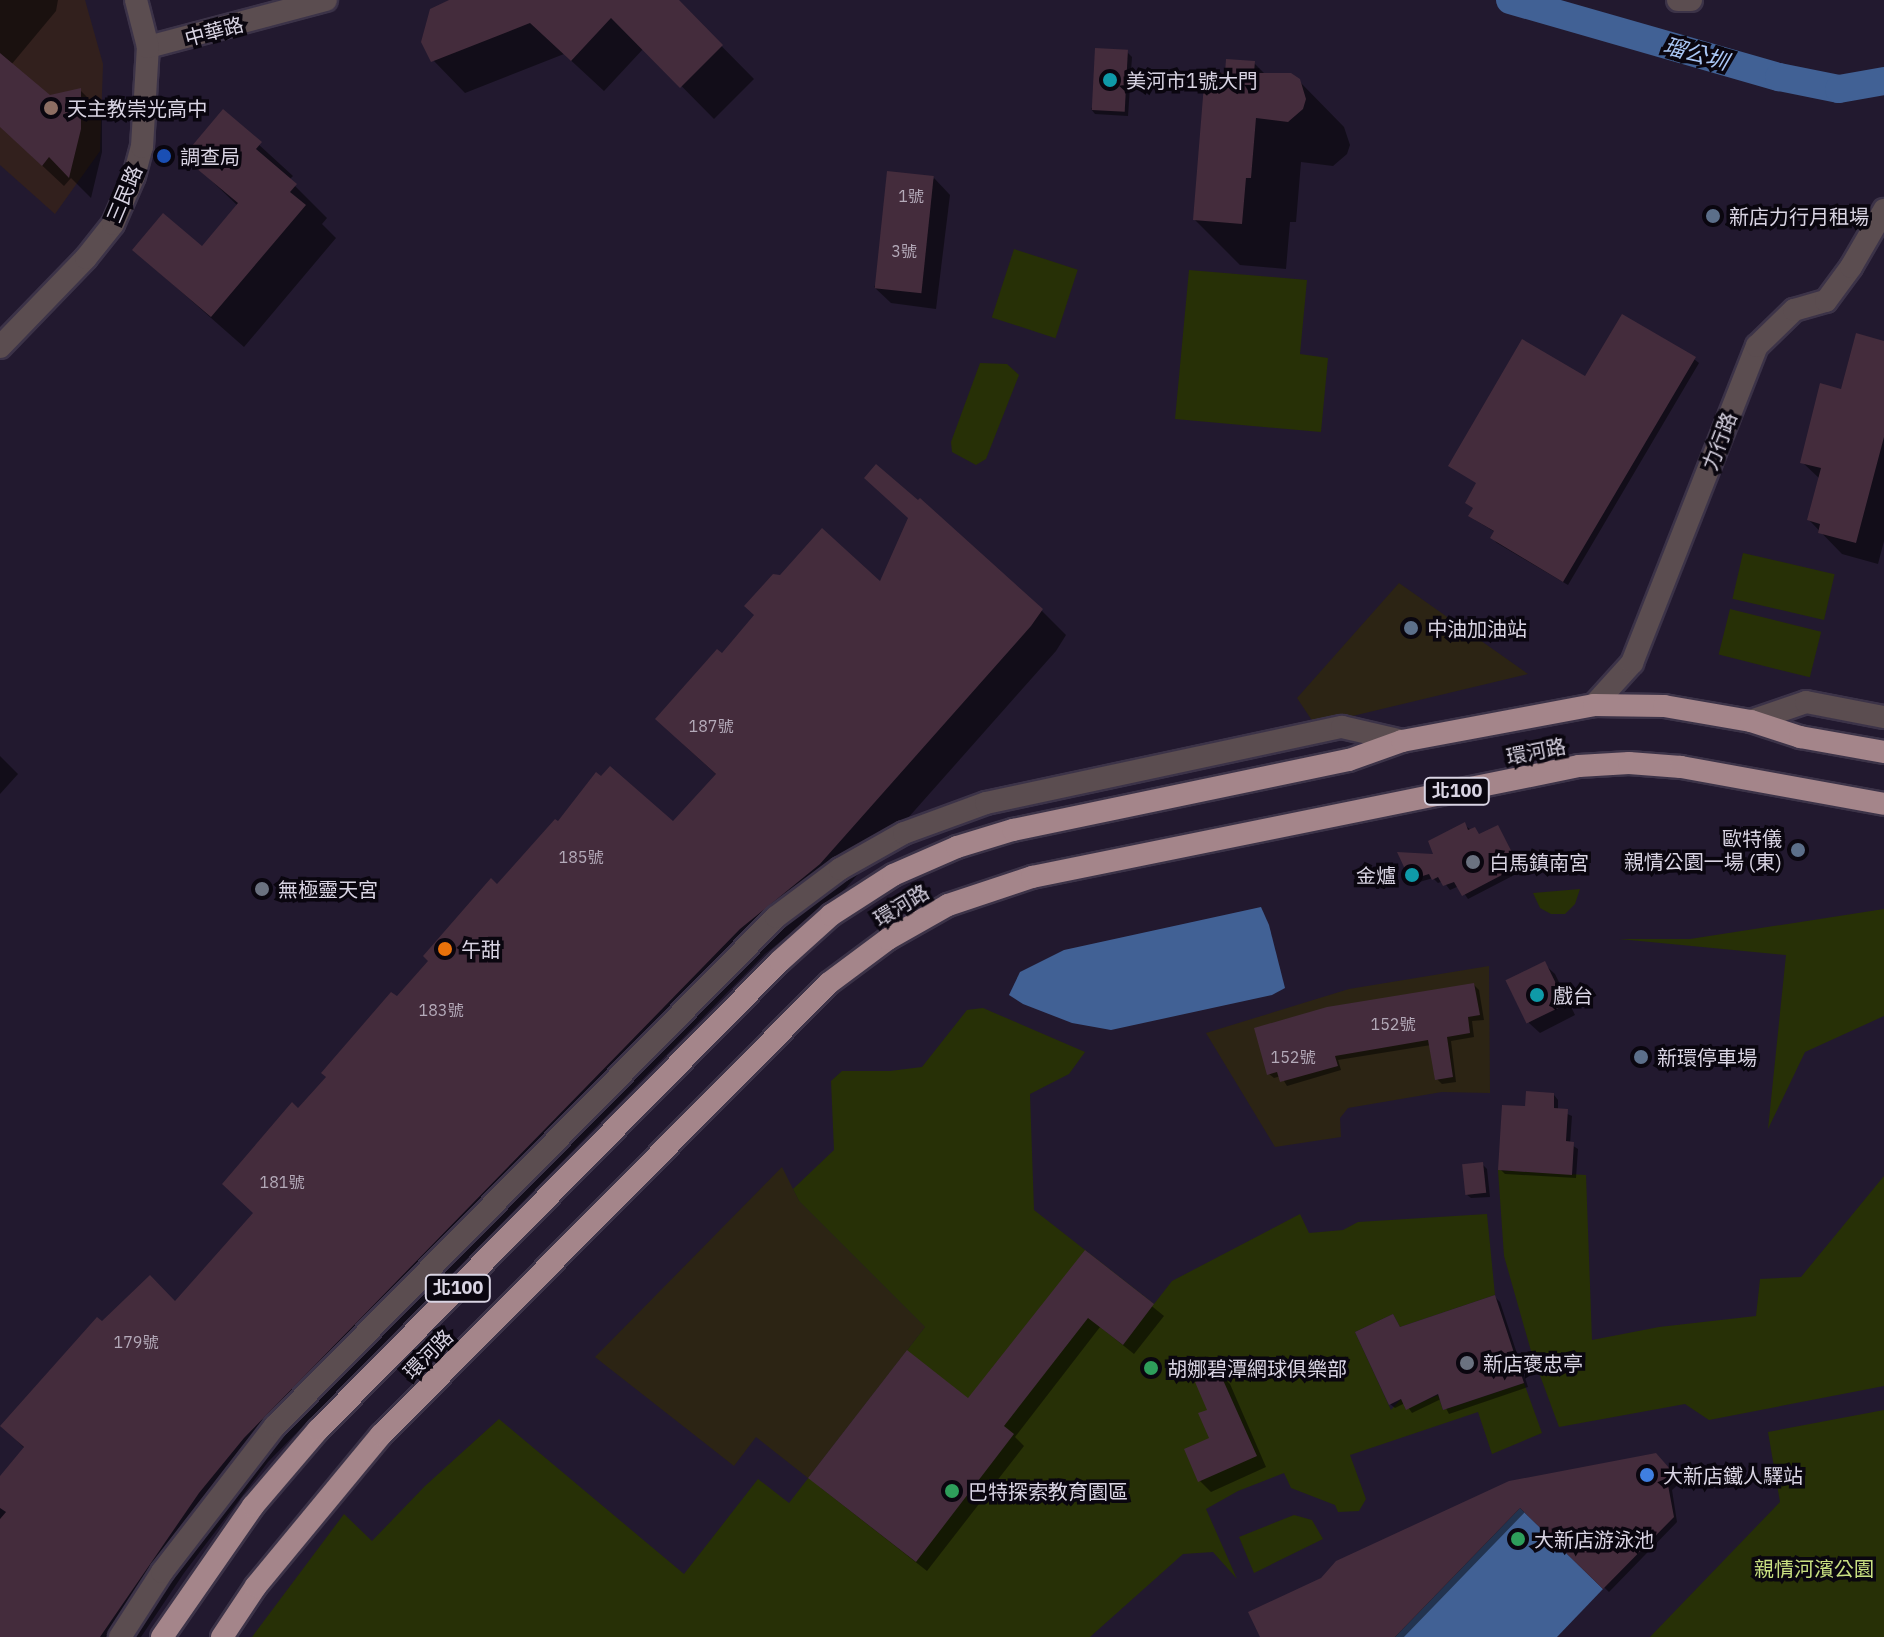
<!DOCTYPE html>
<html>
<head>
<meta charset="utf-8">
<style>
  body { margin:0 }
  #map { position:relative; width:1884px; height:1637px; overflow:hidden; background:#22192f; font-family:"IBM Plex Sans","Noto Sans TC",sans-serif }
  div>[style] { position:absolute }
  .industrial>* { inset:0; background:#2c2414 }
  .education>* { inset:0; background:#32201d }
  .green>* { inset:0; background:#273006; transform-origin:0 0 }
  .water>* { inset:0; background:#416195 }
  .shadow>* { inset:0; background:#0007 }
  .canal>* { height:28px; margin:-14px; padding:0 14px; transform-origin:14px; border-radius:14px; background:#416195 }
  .building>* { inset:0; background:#442c3c; transform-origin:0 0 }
  .roads { filter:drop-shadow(2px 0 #3c3348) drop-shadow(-2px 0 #3c3348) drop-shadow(0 2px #3c3348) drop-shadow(0 -2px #3c3348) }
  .minor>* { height:22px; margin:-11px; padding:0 11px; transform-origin:11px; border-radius:11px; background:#5b4d50 }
  .trunk>* { height:22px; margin:-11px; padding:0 11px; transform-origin:11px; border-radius:11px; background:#a4858a }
  .dots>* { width:22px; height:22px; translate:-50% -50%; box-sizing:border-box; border:4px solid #0a060f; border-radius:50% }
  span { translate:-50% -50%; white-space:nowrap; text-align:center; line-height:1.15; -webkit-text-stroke:7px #0a060f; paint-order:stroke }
  .number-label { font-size:16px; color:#b4aab9 }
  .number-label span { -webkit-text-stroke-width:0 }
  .shield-label span { padding:2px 6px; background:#0a060f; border:2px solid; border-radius:6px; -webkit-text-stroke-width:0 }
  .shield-label { font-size:18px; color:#d9d4e3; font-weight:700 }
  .street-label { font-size:20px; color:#d9d4e3 }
  .poi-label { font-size:20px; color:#d9d4e3 }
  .left { translate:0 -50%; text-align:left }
  .right { translate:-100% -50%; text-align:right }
  .park-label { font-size:20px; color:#c9e082 }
  .water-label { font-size:22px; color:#aac7f5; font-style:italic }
</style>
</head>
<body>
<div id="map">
  <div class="industrial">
    <div style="clip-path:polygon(1399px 583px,1528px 674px,1315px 725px,1297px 698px)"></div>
    <div style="clip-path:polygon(1489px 966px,1490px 1093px,1442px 1092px,1348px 1108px,1340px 1118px,1341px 1137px,1275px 1147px,1206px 1033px,1349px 989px)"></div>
    <div style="clip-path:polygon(782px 1167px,799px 1201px,925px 1327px,808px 1478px,756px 1437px,734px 1466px,595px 1357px)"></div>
  </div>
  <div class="education">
    <div style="clip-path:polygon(0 0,85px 0,103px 64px,100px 151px,55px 214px,0 165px)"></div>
  </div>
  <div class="green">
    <div style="left:1014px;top:249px;width:67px;height:72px;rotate:18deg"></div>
    <div style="clip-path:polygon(1189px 270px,1307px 280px,1300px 354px,1328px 358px,1321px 432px,1175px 419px)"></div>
    <div style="clip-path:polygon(980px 363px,1007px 364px,1019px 375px,986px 459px,976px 465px,952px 452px,951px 442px)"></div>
    <div style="left:1743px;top:553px;width:94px;height:47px;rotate:13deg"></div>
    <div style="left:1730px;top:609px;width:94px;height:47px;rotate:14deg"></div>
    <div style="clip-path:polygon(1580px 889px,1575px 904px,1565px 914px,1551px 914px,1540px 908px,1533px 893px)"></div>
    <div style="clip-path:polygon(1884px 909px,1884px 1016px,1805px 1052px,1768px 1129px,1786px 955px,1619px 939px,1690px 939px)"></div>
    <div style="clip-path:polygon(983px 1008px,1085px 1052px,1069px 1074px,1030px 1094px,1034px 1210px,1154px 1304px,1172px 1281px,1300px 1214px,1309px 1233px,1343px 1230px,1358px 1222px,1487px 1214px,1495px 1295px,1400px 1327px,1393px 1314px,1355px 1332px,1391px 1410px,1401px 1399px,1406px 1409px,1438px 1395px,1443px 1410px,1524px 1383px,1542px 1433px,1492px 1454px,1478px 1412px,1350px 1455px,1366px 1499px,1359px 1511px,1338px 1512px,1335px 1505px,1291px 1488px,1284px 1473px,1238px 1491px,1206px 1509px,1237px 1579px,1213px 1552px,1183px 1554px,1090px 1637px,252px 1637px,344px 1514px,372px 1541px,425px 1486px,499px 1419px,684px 1574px,758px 1479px,789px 1503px,925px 1327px,799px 1201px,793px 1189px,834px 1150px,831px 1081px,842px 1071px,890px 1071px,922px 1067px,967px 1010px)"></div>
    <div style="clip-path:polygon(1498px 1170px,1586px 1175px,1592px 1340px,1659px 1327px,1756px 1316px,1760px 1279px,1801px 1277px,1884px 1176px,1884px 1386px,1709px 1420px,1685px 1404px,1559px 1427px,1531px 1351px,1504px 1256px)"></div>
    <div style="clip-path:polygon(1884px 1410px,1884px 1637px,1650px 1637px,1780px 1502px,1768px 1432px)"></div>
    <div style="clip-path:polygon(1294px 1515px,1312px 1520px,1323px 1539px,1254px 1573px,1239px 1537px)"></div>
  </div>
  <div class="water">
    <div style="clip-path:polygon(1261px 907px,1269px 925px,1285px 988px,1272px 995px,1111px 1030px,1072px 1023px,1023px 1004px,1009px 995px,1020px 972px,1064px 950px)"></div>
    <div style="clip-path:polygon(1520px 1508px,1603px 1589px,1557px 1637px,1395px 1637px)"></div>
  </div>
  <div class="shadow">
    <div style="clip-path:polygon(0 0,58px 0,56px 11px,11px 65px,50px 97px,80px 90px,102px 112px,102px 152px,91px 198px,71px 178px,64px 186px,0 126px)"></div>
    <div style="clip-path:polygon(453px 0,676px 0,754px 79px,714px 119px,644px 48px,604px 91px,564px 54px,465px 93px,433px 60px)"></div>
    <div style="clip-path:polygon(1127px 52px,1132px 57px,1128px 116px,1095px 114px,1091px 109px)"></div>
    <div style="clip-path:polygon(1254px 63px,1266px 75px,1299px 81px,1344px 127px,1350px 145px,1347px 154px,1333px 166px,1301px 162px,1296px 222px,1290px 222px,1286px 269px,1240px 265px,1195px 220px,1227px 75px)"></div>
    <div style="clip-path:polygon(223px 112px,293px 176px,289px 180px,327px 218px,322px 224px,336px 238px,244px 347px,134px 250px,203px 249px,238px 206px,193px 163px)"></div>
    <div style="clip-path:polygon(934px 178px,950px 195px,936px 309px,891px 303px,874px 287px)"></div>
    <div style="clip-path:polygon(1884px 343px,1884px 541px,1878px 564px,1842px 554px,1809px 520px,1820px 479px,1802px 462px,1843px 392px)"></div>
    <div style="clip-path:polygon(1694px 359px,1699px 363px,1568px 585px,1497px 543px,1492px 538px,1495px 532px,1475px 520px,1586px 379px)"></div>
    <div style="clip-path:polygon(881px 584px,1041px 610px,1066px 635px,1056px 651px,845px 889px,765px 954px,268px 1462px,184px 1573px,141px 1637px,0 1637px,0 1479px,25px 1449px,3px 1426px,102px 1324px,176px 1303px,255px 1214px,298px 1111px,497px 887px,673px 824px,718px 776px,683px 744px,722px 656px)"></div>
    <div style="clip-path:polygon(0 756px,18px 774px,0 794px)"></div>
    <div style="clip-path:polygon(1464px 825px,1480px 836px,1498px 827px,1522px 871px,1468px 899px,1459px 886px,1450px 890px,1443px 881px,1438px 883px,1433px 878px,1416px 883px,1411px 879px)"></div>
    <div style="clip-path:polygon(1544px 964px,1555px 974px,1575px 1015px,1540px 1033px,1529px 1023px)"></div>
    <div style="clip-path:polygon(1474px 985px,1479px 990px,1484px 1020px,1472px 1021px,1474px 1037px,1451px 1041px,1456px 1082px,1442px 1084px,1437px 1079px,1431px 1045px,1338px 1060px,1341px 1070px,1287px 1086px,1281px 1076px,1274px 1078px,1269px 1074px)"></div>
    <div style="clip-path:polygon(1554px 1095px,1558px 1100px,1558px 1110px,1572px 1116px,1570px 1144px,1578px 1149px,1576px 1178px,1505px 1174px,1500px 1169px)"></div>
    <div style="clip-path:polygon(1482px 1164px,1487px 1169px,1490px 1197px,1471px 1198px,1466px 1194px)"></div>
    <div style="clip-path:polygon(1085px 1252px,1164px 1316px,1134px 1354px,1100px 1327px,1015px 1437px,1024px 1446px,927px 1571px,821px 1488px,968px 1400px)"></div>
    <div style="clip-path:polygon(1495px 1297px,1500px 1302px,1528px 1387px,1449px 1414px,1441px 1399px,1412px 1413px,1405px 1403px,1395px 1408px,1390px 1404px,1393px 1316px,1401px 1329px)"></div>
    <div style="clip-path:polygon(1219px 1374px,1230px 1384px,1266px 1467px,1211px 1492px,1200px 1481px,1187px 1450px,1212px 1439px,1210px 1411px)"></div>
    <div style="clip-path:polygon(1656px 1455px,1680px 1483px,1672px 1490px,1677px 1522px,1609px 1592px,1526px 1511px,1404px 1637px,1262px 1637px,1251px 1613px)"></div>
  </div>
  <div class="canal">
    <div style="left:1510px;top:0;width:280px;rotate:16deg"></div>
    <div style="left:1779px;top:77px;width:61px;rotate:11.3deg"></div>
    <div style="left:1839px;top:89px;width:46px;rotate:-10.1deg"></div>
  </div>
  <div class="building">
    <div style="clip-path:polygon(449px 0,679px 0,723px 45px,680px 88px,611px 18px,571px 61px,530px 23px,431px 62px,421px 42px,430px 9px)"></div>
    <div style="left:1095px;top:48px;width:33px;height:62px;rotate:3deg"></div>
    <div style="clip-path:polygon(0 53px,50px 95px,81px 88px,81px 129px,69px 178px,49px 157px,42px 166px,0 127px)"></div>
    <div style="clip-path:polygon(1226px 59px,1255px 61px,1254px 73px,1291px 73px,1300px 79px,1306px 99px,1303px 109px,1288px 122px,1256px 118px,1251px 178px,1246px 178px,1242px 224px,1193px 220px,1205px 72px,1225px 73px)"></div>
    <div style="clip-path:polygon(223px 109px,262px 142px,256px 149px,297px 184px,290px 192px,306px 205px,211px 317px,132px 250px,163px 213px,202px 246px,238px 203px,190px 163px,193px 159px,186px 153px)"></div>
    <div style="left:887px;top:171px;width:47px;height:118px;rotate:6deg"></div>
    <div style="clip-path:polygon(1622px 314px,1696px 357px,1563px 582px,1490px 538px,1494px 531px,1468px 516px,1473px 508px,1465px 503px,1476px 483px,1448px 466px,1522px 339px,1585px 376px)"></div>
    <div style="clip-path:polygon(1856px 333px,1884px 341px,1884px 437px,1856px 543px,1818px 533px,1820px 524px,1807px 520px,1821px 468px,1800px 463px,1820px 383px,1841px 389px)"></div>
    <div style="clip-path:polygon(876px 464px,918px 500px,920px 498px,1043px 609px,1031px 626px,820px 864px,740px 929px,244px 1438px,199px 1493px,100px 1637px,0 1637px,0 1519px,6px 1512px,0 1508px,0 1476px,24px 1447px,0 1426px,97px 1317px,102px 1321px,150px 1275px,175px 1301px,253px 1213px,222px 1184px,292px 1102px,298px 1108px,326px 1077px,321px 1073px,391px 992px,397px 996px,428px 961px,423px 956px,491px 878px,497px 884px,555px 819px,558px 821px,596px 772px,601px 776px,610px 766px,673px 821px,716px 774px,655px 719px,717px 649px,722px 653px,754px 615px,744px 606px,773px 574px,780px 575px,822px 528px,880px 581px,908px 518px,864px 478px)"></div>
    <div style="clip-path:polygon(1465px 822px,1468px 830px,1475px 827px,1479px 834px,1498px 825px,1519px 866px,1462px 896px,1454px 882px,1443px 886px,1438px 877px,1432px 880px,1429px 874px,1410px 880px,1397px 852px,1433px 854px,1428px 841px)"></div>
    <div style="left:1545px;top:961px;width:48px;height:44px;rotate:64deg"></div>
    <div style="clip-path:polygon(1474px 983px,1480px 1015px,1468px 1017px,1470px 1033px,1447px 1037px,1453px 1077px,1435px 1080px,1428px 1040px,1335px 1056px,1338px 1066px,1280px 1082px,1277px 1072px,1267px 1075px,1254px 1028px,1327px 1007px)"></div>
    <div style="clip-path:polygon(1526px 1091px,1554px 1093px,1554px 1108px,1568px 1109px,1566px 1141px,1574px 1142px,1572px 1175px,1498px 1170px,1502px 1105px,1525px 1106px)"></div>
    <div style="left:1483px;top:1162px;width:31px;height:21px;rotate:84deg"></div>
    <div style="clip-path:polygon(1085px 1250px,1154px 1304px,1123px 1345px,1088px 1318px,1004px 1426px,1014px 1434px,916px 1562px,808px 1478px,907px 1350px,968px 1398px)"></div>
    <div style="clip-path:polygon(1495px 1295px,1524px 1383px,1443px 1410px,1438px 1394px,1406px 1410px,1401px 1399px,1389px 1405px,1355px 1332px,1393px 1314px,1400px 1327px)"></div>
    <div style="clip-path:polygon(1219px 1371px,1257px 1456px,1198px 1482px,1184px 1449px,1209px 1438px,1198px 1413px,1207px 1410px,1195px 1382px)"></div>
    <div style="clip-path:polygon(1656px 1453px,1677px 1477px,1668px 1485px,1674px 1517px,1603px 1589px,1520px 1508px,1395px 1637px,1260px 1637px,1248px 1612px,1321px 1578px,1336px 1561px,1509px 1481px)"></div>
  </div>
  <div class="roads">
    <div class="minor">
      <div style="left:1678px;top:0;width:13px"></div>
      <div style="left:148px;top:47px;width:184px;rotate:-14.8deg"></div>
      <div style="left:0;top:347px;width:124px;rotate:-46deg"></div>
      <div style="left:86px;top:258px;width:43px;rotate:-51.5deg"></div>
      <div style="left:113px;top:224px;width:52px;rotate:-66.4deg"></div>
      <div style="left:134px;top:176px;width:30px;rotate:-75deg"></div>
      <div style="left:142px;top:147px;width:100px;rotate:-86.6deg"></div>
      <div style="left:148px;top:47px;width:49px;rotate:-104.3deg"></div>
      <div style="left:1594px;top:705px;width:57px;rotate:-47.9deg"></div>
      <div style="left:1632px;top:663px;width:341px;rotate:-68.5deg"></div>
      <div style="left:1757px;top:346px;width:52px;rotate:-44.2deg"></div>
      <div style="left:1794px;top:310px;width:33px;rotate:-16deg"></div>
      <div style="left:1826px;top:301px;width:42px;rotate:-53.7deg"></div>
      <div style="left:1851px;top:267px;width:66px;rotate:-59.9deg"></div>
      <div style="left:1751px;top:721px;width:58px;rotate:-19.1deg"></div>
      <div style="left:1806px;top:702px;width:79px;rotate:10.9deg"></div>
      <div style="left:120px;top:1637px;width:77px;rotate:-57.1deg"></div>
      <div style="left:162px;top:1572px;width:185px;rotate:-52.3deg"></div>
      <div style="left:275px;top:1426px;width:714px;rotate:-45.45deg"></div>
      <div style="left:776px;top:917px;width:80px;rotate:-36.9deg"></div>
      <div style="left:840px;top:869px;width:73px;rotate:-29.4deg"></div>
      <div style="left:904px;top:833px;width:87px;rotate:-20.1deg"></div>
      <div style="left:986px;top:803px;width:364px;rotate:-12.1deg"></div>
      <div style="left:1342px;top:727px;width:62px;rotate:13.1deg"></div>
    </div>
    <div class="trunk">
      <div style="left:162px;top:1637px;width:160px;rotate:-55.2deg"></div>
      <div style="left:253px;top:1506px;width:100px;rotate:-49.5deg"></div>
      <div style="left:318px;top:1430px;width:658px;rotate:-45.43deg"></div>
      <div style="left:780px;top:961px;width:69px;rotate:-42deg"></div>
      <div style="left:831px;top:915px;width:74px;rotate:-32.8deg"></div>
      <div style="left:893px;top:875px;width:70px;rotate:-23.6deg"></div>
      <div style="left:957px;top:847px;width:59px;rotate:-16.9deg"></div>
      <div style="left:1013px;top:830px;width:343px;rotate:-11.8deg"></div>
      <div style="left:1349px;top:760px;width:56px;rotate:-19.7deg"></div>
      <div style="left:1402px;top:741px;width:195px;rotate:-10.6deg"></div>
      <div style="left:1594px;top:705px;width:70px;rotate:0.8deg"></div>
      <div style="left:1664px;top:706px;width:88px;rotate:9.8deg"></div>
      <div style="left:1751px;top:721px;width:52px;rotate:18.1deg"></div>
      <div style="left:1800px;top:737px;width:85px;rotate:10.1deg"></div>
      <div style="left:222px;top:1637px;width:61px;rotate:-56.3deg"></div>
      <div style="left:256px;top:1586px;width:196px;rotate:-50.4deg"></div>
      <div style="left:381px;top:1435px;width:636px;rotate:-45.25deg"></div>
      <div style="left:829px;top:983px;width:74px;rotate:-36.7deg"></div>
      <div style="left:888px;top:939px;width:69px;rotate:-29.5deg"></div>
      <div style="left:948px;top:905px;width:89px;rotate:-18.4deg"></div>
      <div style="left:1032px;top:877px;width:558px;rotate:-11.47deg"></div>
      <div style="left:1579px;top:766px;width:50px;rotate:-3.4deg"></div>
      <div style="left:1629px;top:763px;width:52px;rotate:4.4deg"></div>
      <div style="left:1681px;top:767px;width:206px;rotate:10.3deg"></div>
    </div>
  </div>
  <div class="dots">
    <div style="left:1110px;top:80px;background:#0f9aa8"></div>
    <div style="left:51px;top:108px;background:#8d6e63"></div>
    <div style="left:164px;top:156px;background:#1a4fb4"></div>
    <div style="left:1713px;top:216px;background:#5c6f8a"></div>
    <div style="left:1411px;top:628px;background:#5c6f8a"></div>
    <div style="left:1798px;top:850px;background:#5c6f8a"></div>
    <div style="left:1473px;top:862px;background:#6b7280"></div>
    <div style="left:1412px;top:875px;background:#0f9aa8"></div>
    <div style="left:262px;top:889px;background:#6b7280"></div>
    <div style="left:445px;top:949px;background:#e8710a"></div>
    <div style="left:1537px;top:995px;background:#0f9aa8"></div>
    <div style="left:1641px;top:1057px;background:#5c6f8a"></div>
    <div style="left:1467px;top:1363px;background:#6b7280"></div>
    <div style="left:1151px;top:1368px;background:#2e9e5b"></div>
    <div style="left:1647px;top:1475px;background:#3f7fe0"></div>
    <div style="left:952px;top:1491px;background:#2e9e5b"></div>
    <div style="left:1518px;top:1539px;background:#2e9e5b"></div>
  </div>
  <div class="number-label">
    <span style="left:911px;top:196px">1號</span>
    <span style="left:904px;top:251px">3號</span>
    <span style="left:711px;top:726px">187號</span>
    <span style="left:581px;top:857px">185號</span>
    <span style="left:441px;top:1010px">183號</span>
    <span style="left:1393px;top:1024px">152號</span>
    <span style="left:1293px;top:1057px">152號</span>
    <span style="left:282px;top:1182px">181號</span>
    <span style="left:136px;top:1342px">179號</span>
  </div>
  <div class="shield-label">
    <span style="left:1457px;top:791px">北100</span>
    <span style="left:458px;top:1288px">北100</span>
  </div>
  <div class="street-label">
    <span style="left:214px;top:31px;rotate:-15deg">中華路</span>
    <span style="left:124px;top:194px;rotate:-67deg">三民路</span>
    <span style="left:1719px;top:441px;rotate:-69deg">力行路</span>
    <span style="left:1536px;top:751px;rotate:-11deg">環河路</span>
    <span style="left:901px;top:905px;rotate:-31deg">環河路</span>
    <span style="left:428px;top:1354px;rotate:-45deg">環河路</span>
  </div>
  <div class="poi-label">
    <span class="left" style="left:1126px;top:80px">美河市1號大門</span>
    <span class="left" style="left:67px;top:108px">天主教崇光高中</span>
    <span class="left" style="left:180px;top:156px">調查局</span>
    <span class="left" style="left:1729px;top:216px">新店力行月租場</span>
    <span class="left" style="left:1427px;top:628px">中油加油站</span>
    <span class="right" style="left:1782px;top:850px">歐特儀<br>親情公園一場 (東)</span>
    <span class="left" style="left:1489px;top:862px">白馬鎮南宮</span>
    <span class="right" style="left:1396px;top:875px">金爐</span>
    <span class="left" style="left:278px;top:889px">無極靈天宮</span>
    <span class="left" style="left:461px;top:949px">午甜</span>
    <span class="left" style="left:1553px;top:995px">戲台</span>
    <span class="left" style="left:1657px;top:1057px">新環停車場</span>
    <span class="left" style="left:1483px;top:1363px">新店褒忠亭</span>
    <span class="left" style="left:1167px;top:1368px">胡娜碧潭網球俱樂部</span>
    <span class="left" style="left:1663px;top:1475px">大新店鐵人驛站</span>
    <span class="left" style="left:968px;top:1491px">巴特探索教育園區</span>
    <span class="left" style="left:1534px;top:1539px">大新店游泳池</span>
  </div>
  <div class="park-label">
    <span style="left:1814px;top:1568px">親情河濱公園</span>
  </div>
  <div class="water-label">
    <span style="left:1696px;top:53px;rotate:16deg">瑠公圳</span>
  </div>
</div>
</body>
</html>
